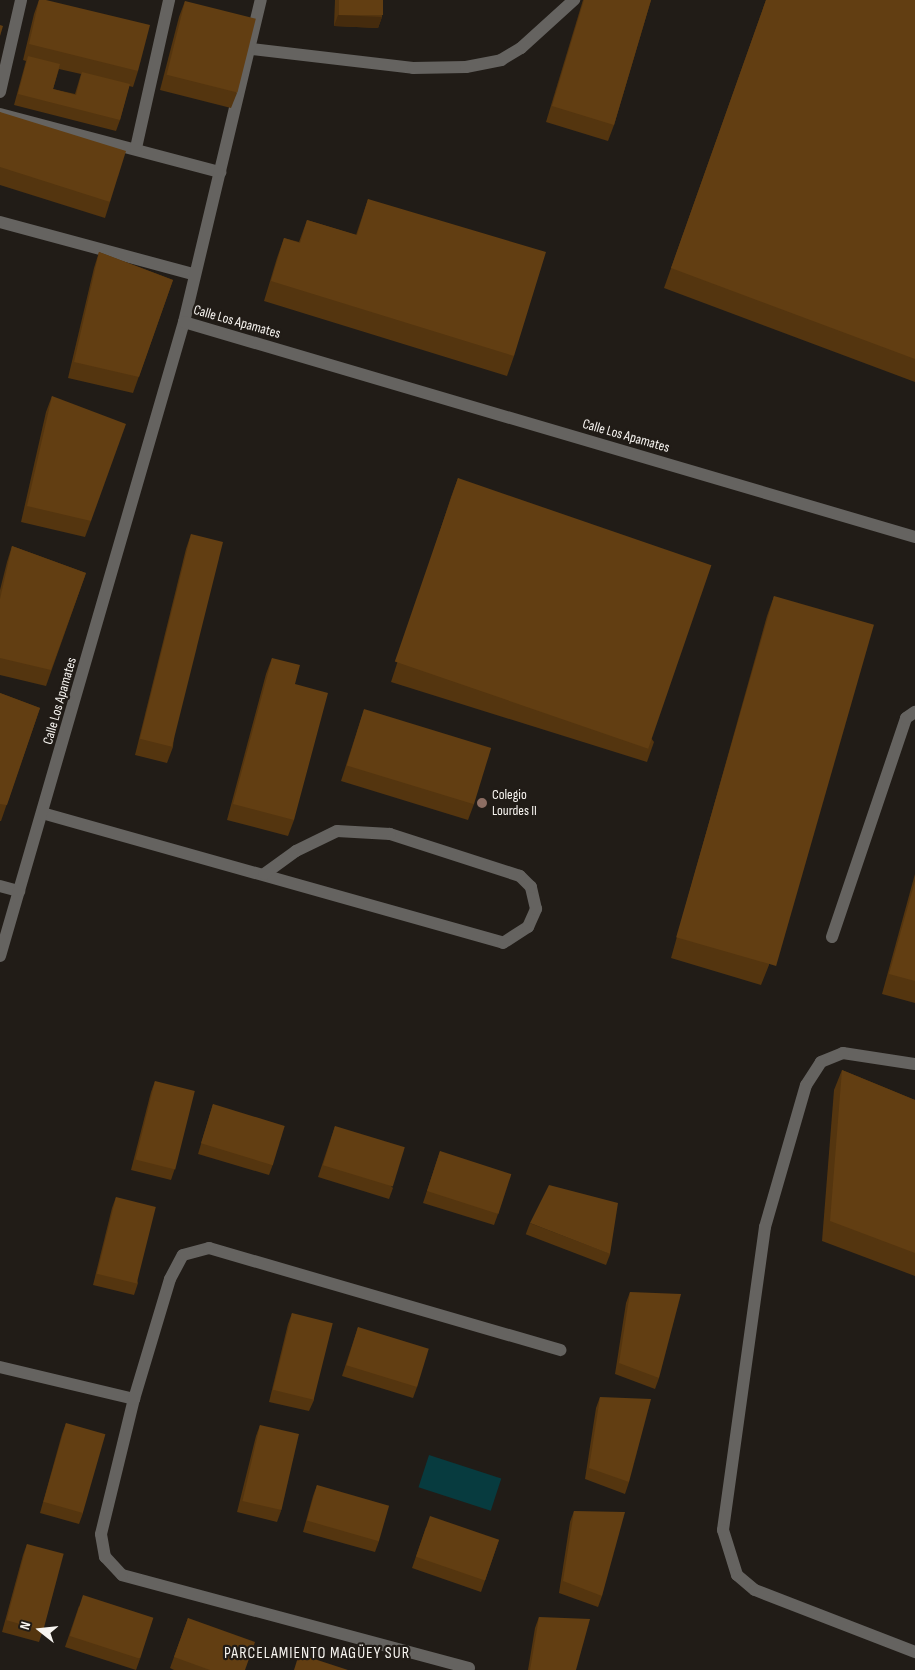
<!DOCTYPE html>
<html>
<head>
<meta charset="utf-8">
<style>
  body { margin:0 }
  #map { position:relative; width:915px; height:1670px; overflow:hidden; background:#211c17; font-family:"Sofia Sans Condensed",sans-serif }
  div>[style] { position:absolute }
  .water>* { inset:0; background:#073b3f; transform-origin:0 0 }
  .service>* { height:12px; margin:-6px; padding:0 6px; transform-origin:6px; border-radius:6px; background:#656360 }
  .minor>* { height:12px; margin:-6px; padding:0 6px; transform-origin:6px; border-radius:6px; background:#656360 }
  .wall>* { inset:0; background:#54350f; transform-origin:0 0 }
  .shaded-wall>* { inset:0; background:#452b0d }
  .building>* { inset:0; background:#623e12; transform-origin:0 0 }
  .dots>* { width:14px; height:14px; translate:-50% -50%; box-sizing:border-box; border:2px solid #211c17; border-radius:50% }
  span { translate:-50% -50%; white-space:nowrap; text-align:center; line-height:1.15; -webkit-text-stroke:4.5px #211c17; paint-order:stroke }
  .street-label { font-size:14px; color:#f7f4f0 }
  .poi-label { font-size:14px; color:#f7f4f0 }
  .left { translate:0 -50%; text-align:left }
  .quarter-label { font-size:16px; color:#f7f4f0; letter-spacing:1px }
  .north { position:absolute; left:15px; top:1605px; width:50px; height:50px; -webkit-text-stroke:4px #211c17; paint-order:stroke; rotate:286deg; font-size:14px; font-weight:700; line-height:20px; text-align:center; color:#f7f4f0 }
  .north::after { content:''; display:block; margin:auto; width:18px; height:22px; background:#f7f4f0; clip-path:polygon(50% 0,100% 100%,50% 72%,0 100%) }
</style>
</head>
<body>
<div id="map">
  <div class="water">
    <div style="left:429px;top:1455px;width:76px;height:34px;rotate:18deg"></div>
  </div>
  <div class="service">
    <div style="left:252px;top:49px;width:162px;rotate:6.7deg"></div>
    <div style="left:413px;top:68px;width:53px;rotate:-1.1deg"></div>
    <div style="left:466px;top:67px;width:36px;rotate:-11deg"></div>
    <div style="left:501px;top:60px;width:23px;rotate:-31deg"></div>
    <div style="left:521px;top:48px;width:72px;rotate:-42.2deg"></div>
    <div style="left:0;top:222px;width:200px;rotate:15.1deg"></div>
    <div style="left:42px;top:813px;width:479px;rotate:15.7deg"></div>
    <div style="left:503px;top:943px;width:30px;rotate:-33deg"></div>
    <div style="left:528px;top:927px;width:20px;rotate:-66deg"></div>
    <div style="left:536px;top:909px;width:23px;rotate:-103deg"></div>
    <div style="left:531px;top:887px;width:16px;rotate:-135deg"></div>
    <div style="left:520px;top:876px;width:137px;rotate:-162.1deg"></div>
    <div style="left:390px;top:834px;width:53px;rotate:-176.8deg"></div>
    <div style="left:337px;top:831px;width:46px;rotate:154deg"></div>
    <div style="left:296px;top:851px;width:39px;rotate:144deg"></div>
    <div style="left:0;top:886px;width:20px;rotate:15deg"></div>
    <div style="left:832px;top:937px;width:231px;rotate:-71.3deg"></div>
    <div style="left:906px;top:718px;width:11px;rotate:-34deg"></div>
    <div style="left:915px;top:1064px;width:73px;rotate:-171.3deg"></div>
    <div style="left:843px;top:1053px;width:24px;rotate:158deg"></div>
    <div style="left:821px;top:1062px;width:27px;rotate:123deg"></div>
    <div style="left:806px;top:1085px;width:148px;rotate:106.1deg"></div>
    <div style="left:765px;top:1227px;width:306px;rotate:97.9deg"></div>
    <div style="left:723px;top:1530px;width:47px;rotate:72.7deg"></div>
    <div style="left:737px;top:1575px;width:23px;rotate:40deg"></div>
    <div style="left:755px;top:1590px;width:172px;rotate:21.2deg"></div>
    <div style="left:0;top:1367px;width:138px;rotate:13.4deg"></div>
    <div style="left:469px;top:1668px;width:359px;rotate:-165deg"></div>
    <div style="left:122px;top:1575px;width:25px;rotate:-133deg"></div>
    <div style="left:105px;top:1557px;width:23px;rotate:-100deg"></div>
    <div style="left:101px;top:1534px;width:139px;rotate:-76.3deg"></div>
    <div style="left:134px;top:1399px;width:125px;rotate:-73.3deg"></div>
    <div style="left:170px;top:1279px;width:27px;rotate:-62deg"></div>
    <div style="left:183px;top:1255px;width:27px;rotate:-15deg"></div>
    <div style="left:209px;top:1248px;width:366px;rotate:16.2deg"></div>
  </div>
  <div class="minor">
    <div style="left:0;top:92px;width:94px;rotate:-77.1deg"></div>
    <div style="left:0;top:114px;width:228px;rotate:14.8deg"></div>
    <div style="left:136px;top:148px;width:152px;rotate:-77.4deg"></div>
    <div style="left:184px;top:322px;width:331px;rotate:-76.6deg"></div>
    <div style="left:0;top:956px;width:660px;rotate:-73.82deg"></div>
    <div style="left:184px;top:322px;width:762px;rotate:16.39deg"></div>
  </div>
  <div class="wall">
    <div style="clip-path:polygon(evenodd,39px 0,138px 71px,133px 87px,129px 86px,120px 120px,116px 131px,14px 105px,26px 61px,23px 60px,34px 14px,39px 0,59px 69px,81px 74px,75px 94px,53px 89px,59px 69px)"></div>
    <div style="clip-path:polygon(335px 0,383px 0,382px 17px,378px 28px,334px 26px)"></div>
    <div style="clip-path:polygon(583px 0,651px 0,614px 125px,608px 141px,546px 122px)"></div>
    <div style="clip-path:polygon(766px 0,915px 0,915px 382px,664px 288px)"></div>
    <div style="clip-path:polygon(185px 1px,237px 93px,231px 108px,160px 90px,179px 17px)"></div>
    <div style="clip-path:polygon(0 112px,110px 202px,105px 218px,0 185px)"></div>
    <div style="clip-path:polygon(368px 199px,514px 356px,507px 376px,264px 301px,277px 258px,284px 238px,299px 242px,307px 220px,356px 235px)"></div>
    <div style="clip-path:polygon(99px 252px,173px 280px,133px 393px,68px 378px,94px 268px)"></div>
    <div style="clip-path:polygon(52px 396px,91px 521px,85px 537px,21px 522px,46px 412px)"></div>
    <div style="clip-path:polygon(458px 478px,654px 742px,647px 762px,391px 682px,451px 497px)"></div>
    <div style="clip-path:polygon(191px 534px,173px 747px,167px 763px,135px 755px,186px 549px)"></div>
    <div style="clip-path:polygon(12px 546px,86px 573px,46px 686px,0 675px,0 590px,7px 562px)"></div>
    <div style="clip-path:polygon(774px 596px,769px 965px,761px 985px,671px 958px,767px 616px)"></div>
    <div style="clip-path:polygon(272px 658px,295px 684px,294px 820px,288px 836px,227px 820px,266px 674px)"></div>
    <div style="clip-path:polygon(0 693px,40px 708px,1px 821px,0 821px)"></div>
    <div style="clip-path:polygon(364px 710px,474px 804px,468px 820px,341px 781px,359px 725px)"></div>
    <div style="clip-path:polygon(915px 874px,915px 1003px,882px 994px)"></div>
    <div style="clip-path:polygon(842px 1070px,915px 1100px,915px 1276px,822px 1241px,834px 1090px)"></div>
    <div style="clip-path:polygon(155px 1081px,175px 1168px,171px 1180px,131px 1170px,151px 1092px)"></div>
    <div style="clip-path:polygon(213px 1104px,273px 1164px,269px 1175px,198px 1154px)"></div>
    <div style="clip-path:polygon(335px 1126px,393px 1188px,389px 1199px,318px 1177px)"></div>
    <div style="clip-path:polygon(440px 1151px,498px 1214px,494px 1225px,423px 1203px)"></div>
    <div style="clip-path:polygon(116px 1197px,138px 1283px,134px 1295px,93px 1285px,112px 1208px)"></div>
    <div style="left:530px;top:1223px;width:86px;height:12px;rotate:21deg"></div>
    <div style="clip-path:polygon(630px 1292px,659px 1378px,655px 1389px,615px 1374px,626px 1303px)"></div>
    <div style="clip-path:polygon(292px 1313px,314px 1400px,309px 1411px,269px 1402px,288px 1324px)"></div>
    <div style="clip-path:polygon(358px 1327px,417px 1387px,413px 1398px,342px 1376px)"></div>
    <div style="clip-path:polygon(600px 1397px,629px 1482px,625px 1494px,585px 1479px,596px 1408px)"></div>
    <div style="clip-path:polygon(66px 1423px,83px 1513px,79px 1524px,40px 1513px,62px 1434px)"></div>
    <div style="clip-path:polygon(260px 1425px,281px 1511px,277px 1522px,237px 1512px,256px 1436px)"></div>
    <div style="clip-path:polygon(317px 1485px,379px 1541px,375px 1552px,303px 1532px,313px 1496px)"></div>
    <div style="clip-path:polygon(574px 1511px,602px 1596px,598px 1607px,559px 1593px,570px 1522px)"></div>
    <div style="clip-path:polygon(426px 1527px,499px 1540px,481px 1592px,412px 1568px)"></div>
    <div style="clip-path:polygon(27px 1544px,43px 1630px,39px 1642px,2px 1632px,23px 1555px)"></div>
    <div style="clip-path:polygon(79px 1606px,140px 1659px,136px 1670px,65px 1647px)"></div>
    <div style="clip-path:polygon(539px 1617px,576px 1670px,528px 1670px,535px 1628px)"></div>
    <div style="clip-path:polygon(188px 1618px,245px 1670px,174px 1670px,170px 1668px)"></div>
  </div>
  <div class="shaded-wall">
    <div style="clip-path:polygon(338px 15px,382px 17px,378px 28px,334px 26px)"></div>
  </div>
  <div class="building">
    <div style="clip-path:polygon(39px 0,46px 0,150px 25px,138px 71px,29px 44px)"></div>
    <div style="left:339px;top:0;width:44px;height:15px"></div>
    <div style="clip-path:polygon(584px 0,651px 0,614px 125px,552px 106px)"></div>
    <div style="clip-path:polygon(766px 0,915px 0,915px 359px,671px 268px)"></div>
    <div style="left:185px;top:1px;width:73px;height:76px;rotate:14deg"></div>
    <div style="clip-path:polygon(0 25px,3px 26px,0 36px)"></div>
    <div style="clip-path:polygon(28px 56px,60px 64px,53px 89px,76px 95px,82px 72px,130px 84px,120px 120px,18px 94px)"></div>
    <div style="clip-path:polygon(0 112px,126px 151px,110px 202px,0 167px)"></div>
    <div style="clip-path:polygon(368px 199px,546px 252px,514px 356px,271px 281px,284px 238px,300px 243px,307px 220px,357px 235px)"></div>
    <div style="clip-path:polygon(99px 252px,173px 280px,139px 377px,74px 362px)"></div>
    <div style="clip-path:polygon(52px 396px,126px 424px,91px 521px,27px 506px)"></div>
    <div style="left:458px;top:478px;width:268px;height:194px;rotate:19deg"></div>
    <div style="left:191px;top:534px;width:33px;height:211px;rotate:14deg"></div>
    <div style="clip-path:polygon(12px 546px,86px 573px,51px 670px,0 658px,0 599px)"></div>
    <div style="left:774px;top:596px;width:104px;height:355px;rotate:16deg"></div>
    <div style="clip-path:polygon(272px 658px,300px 665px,295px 684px,328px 693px,294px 820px,233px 804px)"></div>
    <div style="clip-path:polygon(0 693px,40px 708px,7px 805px,0 804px)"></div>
    <div style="left:364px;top:709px;width:133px;height:59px;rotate:17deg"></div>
    <div style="clip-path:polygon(915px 881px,915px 981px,889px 974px)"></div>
    <div style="clip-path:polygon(842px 1070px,915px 1100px,915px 1253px,830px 1221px)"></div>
    <div style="left:155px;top:1081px;width:41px;height:81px;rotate:14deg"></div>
    <div style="left:213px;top:1104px;width:75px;height:41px;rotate:17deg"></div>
    <div style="left:335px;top:1126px;width:73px;height:41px;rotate:17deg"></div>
    <div style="left:440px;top:1151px;width:75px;height:42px;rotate:18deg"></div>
    <div style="clip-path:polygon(549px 1185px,618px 1203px,610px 1254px,530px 1223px)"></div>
    <div style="left:116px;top:1197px;width:41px;height:79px;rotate:14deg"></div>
    <div style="clip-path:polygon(630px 1292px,681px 1294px,659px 1378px,619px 1363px)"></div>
    <div style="left:292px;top:1313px;width:42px;height:79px;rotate:14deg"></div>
    <div style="left:358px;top:1327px;width:74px;height:40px;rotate:17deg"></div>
    <div style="clip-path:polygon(600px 1397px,651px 1399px,629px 1482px,589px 1468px)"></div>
    <div style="left:66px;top:1423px;width:41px;height:82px;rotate:16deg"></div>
    <div style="left:260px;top:1425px;width:40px;height:78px;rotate:13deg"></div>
    <div style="left:317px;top:1485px;width:75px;height:37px;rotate:16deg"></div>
    <div style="clip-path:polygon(574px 1511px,625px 1512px,602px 1596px,563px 1581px)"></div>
    <div style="left:430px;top:1516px;width:73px;height:43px;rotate:19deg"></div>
    <div style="left:27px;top:1544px;width:38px;height:79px;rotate:15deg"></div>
    <div style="left:83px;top:1595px;width:74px;height:43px;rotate:18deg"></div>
    <div style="clip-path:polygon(539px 1617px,590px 1619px,576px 1670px,530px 1670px)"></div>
    <div style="clip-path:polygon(188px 1618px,255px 1642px,245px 1670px,210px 1670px,174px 1657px)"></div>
    <div style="clip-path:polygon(299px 1654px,348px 1670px,294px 1670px)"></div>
  </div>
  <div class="dots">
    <div style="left:482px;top:803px;background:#8d6e63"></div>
  </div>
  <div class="street-label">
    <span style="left:237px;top:322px;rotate:16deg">Calle Los Apamates</span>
    <span style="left:626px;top:436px;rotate:16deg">Calle Los Apamates</span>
    <span style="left:60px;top:701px;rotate:-74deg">Calle Los Apamates</span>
  </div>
  <div class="poi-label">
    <span class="left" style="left:492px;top:803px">Colegio<br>Lourdes II</span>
  </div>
  <div class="quarter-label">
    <span style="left:317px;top:1654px">PARCELAMIENTO MAGÜEY SUR</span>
  </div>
  <div class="north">N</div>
</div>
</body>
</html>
